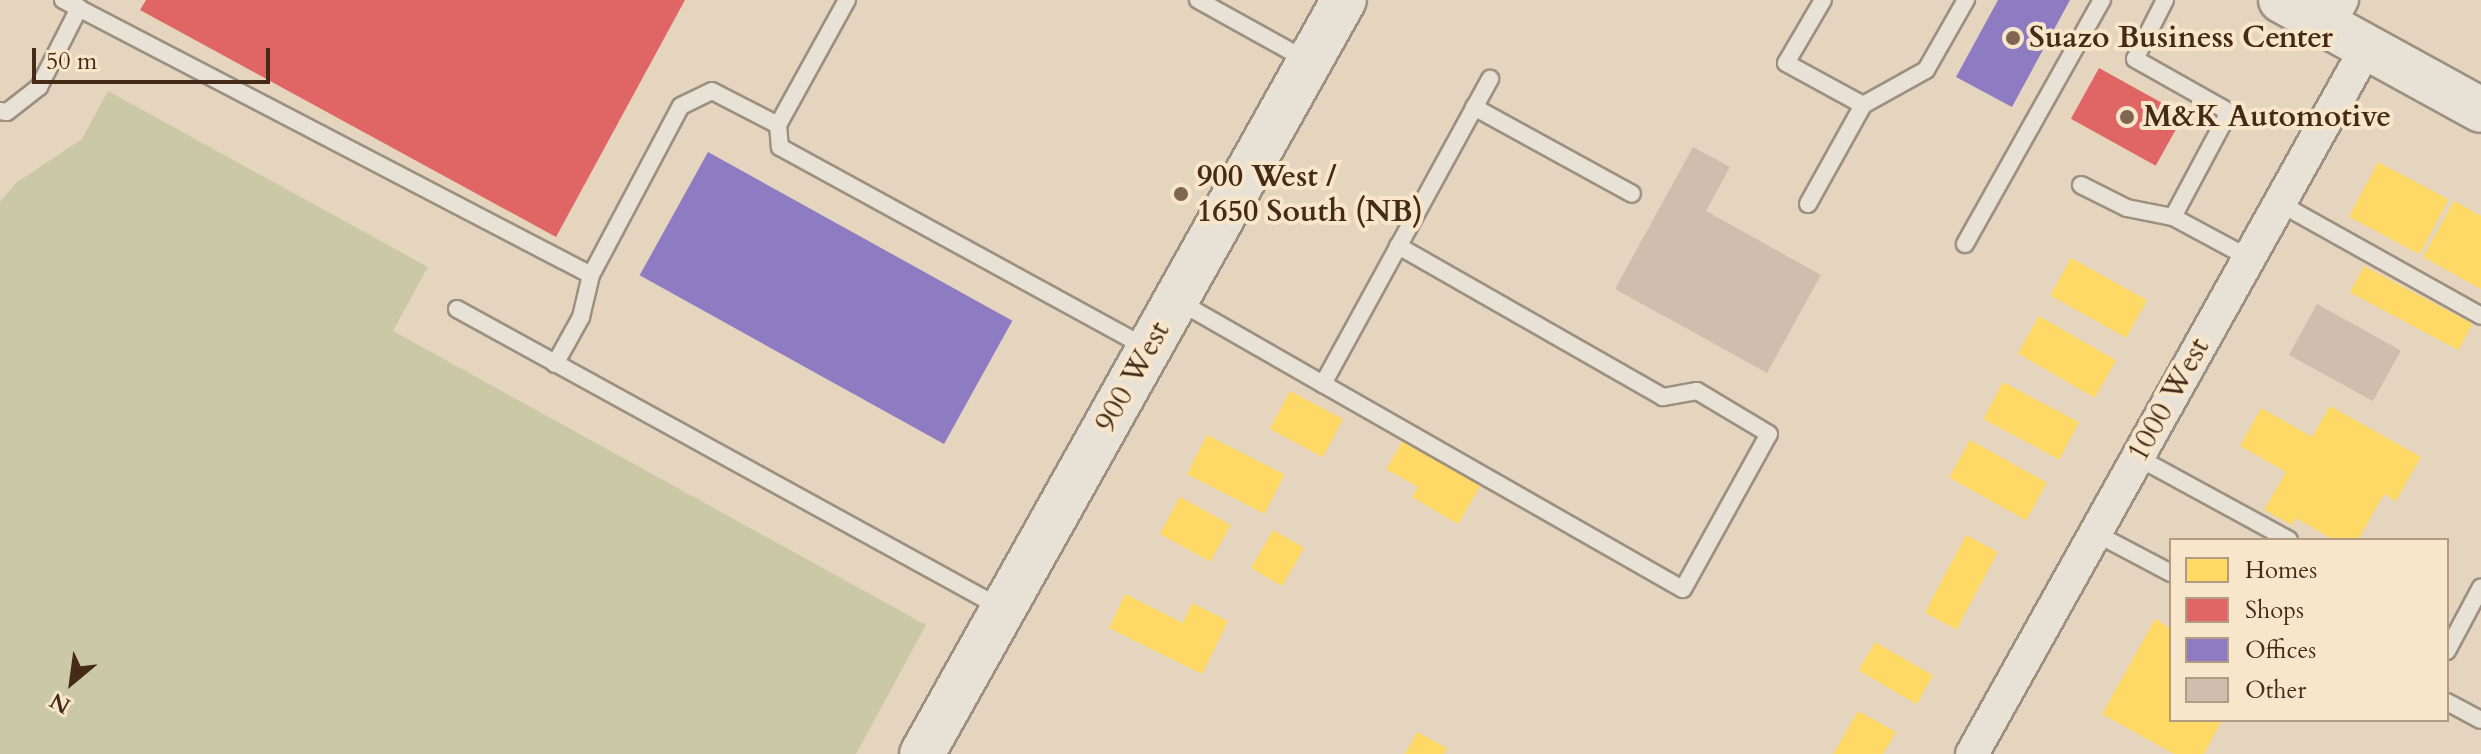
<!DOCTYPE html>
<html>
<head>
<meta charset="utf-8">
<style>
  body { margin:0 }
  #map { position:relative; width:2481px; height:754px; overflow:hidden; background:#e5d5bf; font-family:Cardo,serif }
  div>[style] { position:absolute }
  .green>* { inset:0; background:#cbc9a5 }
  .homes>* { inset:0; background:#ffd966; transform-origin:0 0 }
  .shops>* { inset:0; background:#e06666; transform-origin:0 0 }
  .offices>* { inset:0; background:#8e7cc3; transform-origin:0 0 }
  .building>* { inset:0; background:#d1bdad; transform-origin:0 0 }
  .roads { filter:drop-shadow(2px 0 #9c9081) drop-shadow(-2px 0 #9c9081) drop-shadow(0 2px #9c9081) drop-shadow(0 -2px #9c9081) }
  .lane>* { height:16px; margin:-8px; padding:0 8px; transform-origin:8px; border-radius:8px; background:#e8e1d6 }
  .street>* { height:32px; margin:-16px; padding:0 16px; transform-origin:16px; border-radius:16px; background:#e8e1d6 }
  .secondary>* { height:44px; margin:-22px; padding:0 22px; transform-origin:22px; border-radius:22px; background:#e8e1d6 }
  .dots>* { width:22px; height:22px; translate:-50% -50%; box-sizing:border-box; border:4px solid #f8e6cb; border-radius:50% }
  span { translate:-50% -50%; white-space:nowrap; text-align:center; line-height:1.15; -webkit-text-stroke:8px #f8e6cb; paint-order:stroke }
  .poi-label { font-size:30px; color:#462a18; font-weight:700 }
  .left { translate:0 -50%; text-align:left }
  .street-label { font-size:30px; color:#462a18 }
  .legend { position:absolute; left:2169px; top:538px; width:280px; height:184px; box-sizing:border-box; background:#f8e6cb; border:2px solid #b19b83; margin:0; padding:10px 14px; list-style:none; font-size:24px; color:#462a18 }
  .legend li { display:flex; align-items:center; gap:16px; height:40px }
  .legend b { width:40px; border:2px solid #b19b83 }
  .north { position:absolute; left:32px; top:642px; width:80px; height:80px; -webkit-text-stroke:6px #f8e6cb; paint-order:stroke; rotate:209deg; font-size:22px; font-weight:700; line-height:32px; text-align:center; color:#462a18 }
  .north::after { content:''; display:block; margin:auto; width:28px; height:36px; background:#462a18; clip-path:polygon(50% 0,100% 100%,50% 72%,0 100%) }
  .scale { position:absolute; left:32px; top:48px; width:238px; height:36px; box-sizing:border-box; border:4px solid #462a18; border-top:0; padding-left:10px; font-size:24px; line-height:28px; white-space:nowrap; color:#462a18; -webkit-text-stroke:6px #f8e6cb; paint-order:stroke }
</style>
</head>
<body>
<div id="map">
  <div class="green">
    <div style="clip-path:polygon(108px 91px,428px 267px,393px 331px,926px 625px,856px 754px,0 754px,0 202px,16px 183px,82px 139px)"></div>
  </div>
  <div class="homes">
    <div style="left:2378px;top:162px;width:80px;height:62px;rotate:28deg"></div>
    <div style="clip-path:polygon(2454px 201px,2481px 216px,2481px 289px,2423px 257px)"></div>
    <div style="left:2071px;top:258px;width:87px;height:43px;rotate:29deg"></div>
    <div style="left:2364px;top:266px;width:123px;height:30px;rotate:28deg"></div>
    <div style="left:2039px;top:316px;width:89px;height:43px;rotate:30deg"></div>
    <div style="left:2003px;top:382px;width:86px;height:42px;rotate:28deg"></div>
    <div style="left:1290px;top:391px;width:60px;height:43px;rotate:28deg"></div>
    <div style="clip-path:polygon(2330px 406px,2421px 457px,2396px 501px,2384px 494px,2358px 540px,2334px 540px,2296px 518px,2292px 525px,2264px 510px,2286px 472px,2240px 446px,2261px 408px,2312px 437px)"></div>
    <div style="left:1207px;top:435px;width:87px;height:44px;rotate:27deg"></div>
    <div style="clip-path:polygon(1405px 437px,1483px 481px,1458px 524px,1412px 497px,1418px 487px,1386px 469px)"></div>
    <div style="left:1970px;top:440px;width:88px;height:43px;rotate:29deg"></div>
    <div style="left:1180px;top:497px;width:58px;height:42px;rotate:29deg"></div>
    <div style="left:1273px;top:530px;width:36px;height:44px;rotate:30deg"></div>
    <div style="left:1966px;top:535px;width:36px;height:88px;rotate:28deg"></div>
    <div style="clip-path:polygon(1125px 594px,1183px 623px,1192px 603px,1228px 621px,1202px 674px,1109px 628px)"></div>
    <div style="clip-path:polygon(2155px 619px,2171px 629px,2171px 720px,2222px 720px,2204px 754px,2174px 754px,2102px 714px)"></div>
    <div style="left:1875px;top:642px;width:67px;height:33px;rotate:30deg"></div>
    <div style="clip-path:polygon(1858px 711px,1896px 732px,1883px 754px,1833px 754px)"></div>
    <div style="clip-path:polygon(1417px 732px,1447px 748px,1444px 754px,1405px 754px)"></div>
  </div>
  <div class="shops">
    <div style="clip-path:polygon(146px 0,685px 0,556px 237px,140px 10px)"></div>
    <div style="left:2099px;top:68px;width:97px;height:58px;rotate:29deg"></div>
  </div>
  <div class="offices">
    <div style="clip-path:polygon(1998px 0,2070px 0,2012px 107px,1956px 77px)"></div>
    <div style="left:708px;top:152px;width:348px;height:141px;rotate:29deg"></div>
  </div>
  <div class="building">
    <div style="clip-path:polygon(1693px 147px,1730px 167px,1706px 211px,1821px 275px,1767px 373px,1615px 289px)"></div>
    <div style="left:2317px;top:304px;width:96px;height:58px;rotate:29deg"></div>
  </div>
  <div class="roads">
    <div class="lane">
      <div style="left:63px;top:0;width:595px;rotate:27.51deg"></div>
      <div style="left:591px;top:275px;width:191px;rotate:-62deg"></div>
      <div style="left:681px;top:106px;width:34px;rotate:-26deg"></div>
      <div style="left:712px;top:91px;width:74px;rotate:27.3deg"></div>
      <div style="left:847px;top:0;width:143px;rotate:118.9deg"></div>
      <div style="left:778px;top:125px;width:22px;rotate:85deg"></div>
      <div style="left:780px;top:147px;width:418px;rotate:28.7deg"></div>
      <div style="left:1198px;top:0;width:126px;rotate:29deg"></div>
      <div style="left:1823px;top:0;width:73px;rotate:120.4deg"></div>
      <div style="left:1786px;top:63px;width:88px;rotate:28.6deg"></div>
      <div style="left:2165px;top:0;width:66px;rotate:117deg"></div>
      <div style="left:2135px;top:59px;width:108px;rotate:29.4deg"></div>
      <div style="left:2229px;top:112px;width:119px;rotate:118.1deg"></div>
      <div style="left:2173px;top:217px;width:86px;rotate:28.3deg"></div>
      <div style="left:1474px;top:107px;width:180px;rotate:28.8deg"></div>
      <div style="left:0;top:111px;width:7px;rotate:8deg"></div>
      <div style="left:7px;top:112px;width:41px;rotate:-38deg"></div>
      <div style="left:39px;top:87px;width:89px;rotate:-63.1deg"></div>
      <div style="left:2081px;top:185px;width:51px;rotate:26.6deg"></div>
      <div style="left:2127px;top:208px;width:47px;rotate:11.1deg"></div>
      <div style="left:2279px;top:203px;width:231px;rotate:29.2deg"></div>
      <div style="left:1808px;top:204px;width:113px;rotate:-60.9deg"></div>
      <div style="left:1863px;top:105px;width:72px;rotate:-29.1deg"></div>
      <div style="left:1926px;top:70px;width:81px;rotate:-60.3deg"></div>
      <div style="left:1965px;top:244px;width:280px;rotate:-60.7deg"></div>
      <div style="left:1178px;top:301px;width:167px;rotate:29.8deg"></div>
      <div style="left:1323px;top:384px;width:348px;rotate:-61.3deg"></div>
      <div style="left:457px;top:309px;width:621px;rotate:28.79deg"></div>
      <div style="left:555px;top:364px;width:54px;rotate:-61deg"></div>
      <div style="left:581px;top:317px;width:43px;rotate:-76.6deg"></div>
      <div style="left:1323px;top:384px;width:414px;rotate:29.7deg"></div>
      <div style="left:1683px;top:589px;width:177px;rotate:-61deg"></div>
      <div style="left:1769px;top:434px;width:84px;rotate:-149.2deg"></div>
      <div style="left:1697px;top:391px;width:35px;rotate:170deg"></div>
      <div style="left:1663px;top:397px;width:305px;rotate:-150.3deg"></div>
      <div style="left:2137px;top:457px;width:173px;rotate:28.6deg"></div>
      <div style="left:2095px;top:533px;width:86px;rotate:27.8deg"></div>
      <div style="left:2447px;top:651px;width:72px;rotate:-62deg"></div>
      <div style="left:2447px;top:702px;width:38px;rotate:28deg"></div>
    </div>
    <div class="street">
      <div style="left:2328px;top:26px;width:30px;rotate:-62deg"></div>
      <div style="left:1972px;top:754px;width:810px;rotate:-60.81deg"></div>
    </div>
    <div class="secondary">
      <div style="left:2281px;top:0;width:228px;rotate:28.8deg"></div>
      <div style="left:922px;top:754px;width:864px;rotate:-60.77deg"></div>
    </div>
  </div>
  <div class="dots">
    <div style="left:2013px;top:38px;background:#7e6652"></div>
    <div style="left:2127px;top:117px;background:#7e6652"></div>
    <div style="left:1181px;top:194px;background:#7e6652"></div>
  </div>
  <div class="poi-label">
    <span class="left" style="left:2029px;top:38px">Suazo Business Center</span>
    <span class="left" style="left:2143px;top:117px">M&amp;K Automotive</span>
    <span class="left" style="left:1197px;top:194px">900 West /<br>1650 South (NB)</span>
  </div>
  <div class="street-label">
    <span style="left:1133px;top:377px;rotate:-61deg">900 West</span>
    <span style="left:2169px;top:400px;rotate:-61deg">1000 West</span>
  </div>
  <ul class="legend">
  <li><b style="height:22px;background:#ffd966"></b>Homes</li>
  <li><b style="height:22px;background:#e06666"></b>Shops</li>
  <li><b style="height:22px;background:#8e7cc3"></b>Offices</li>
  <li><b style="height:22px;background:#d1bdad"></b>Other</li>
  </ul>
  <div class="north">N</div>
  <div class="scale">50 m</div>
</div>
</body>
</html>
